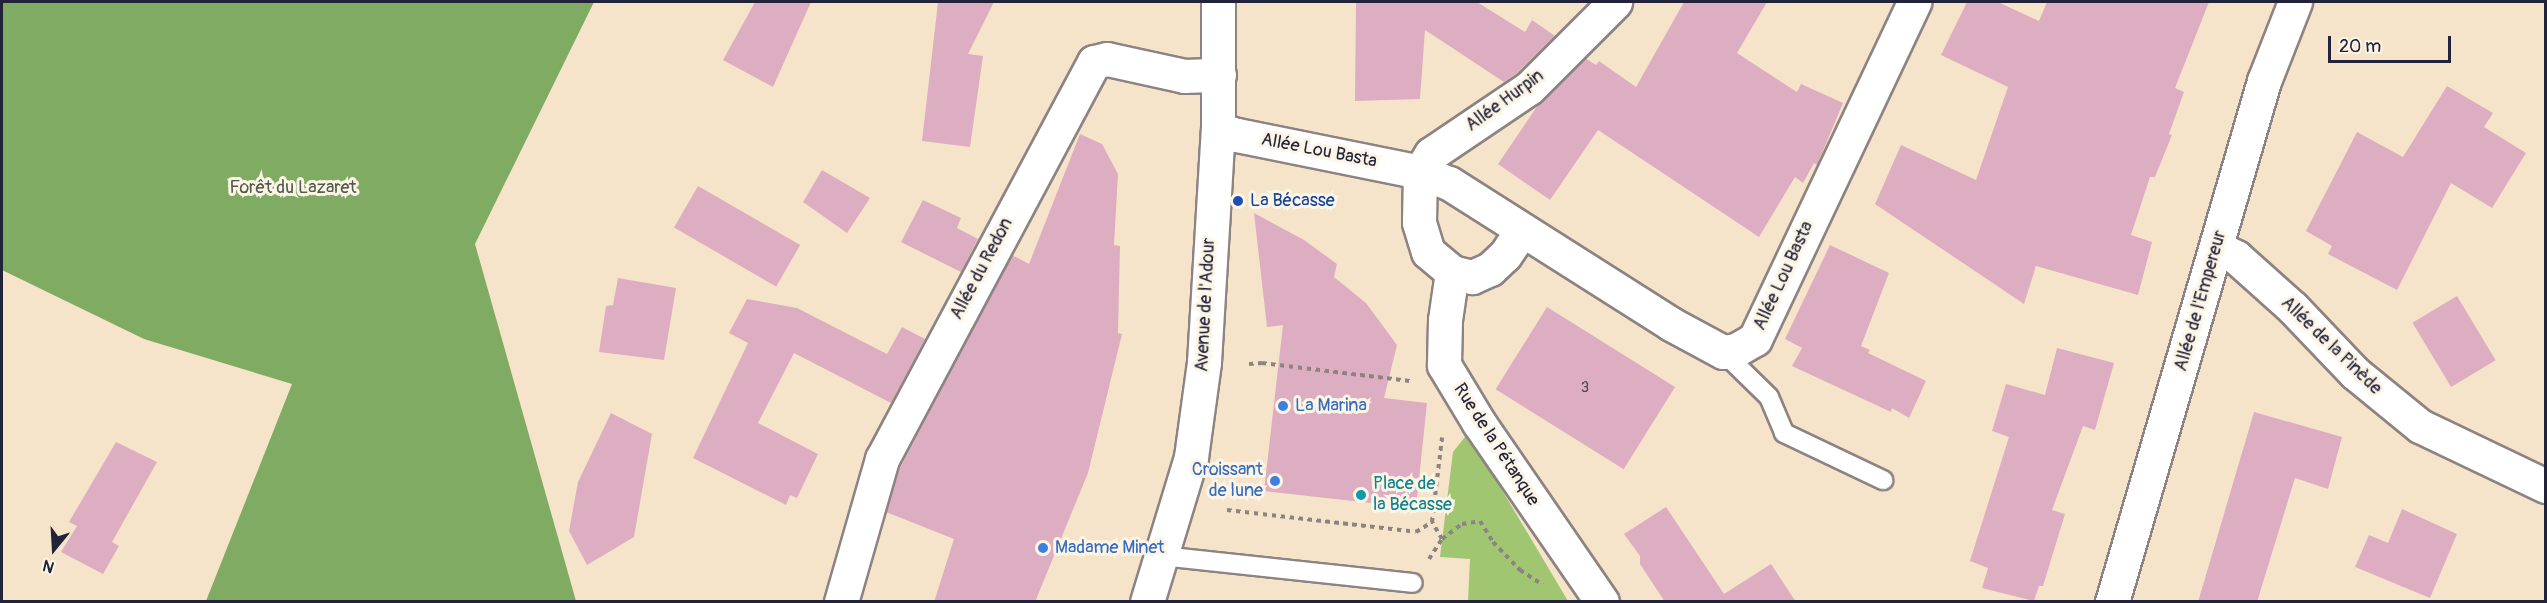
<!DOCTYPE html>
<html>
<head>
<meta charset="utf-8">
<style>
  body { margin:0 }
  #map { position:relative; width:2547px; height:603px; overflow:hidden; background:#f6e4ca; font-family:Pangolin,sans-serif }
  div>[style] { position:absolute }
  .green>* { inset:0; background:#a1c671 }
  .forest>* { inset:0; background:#80ab63 }
  .building>* { inset:0; background:#ddaec1; transform-origin:0 0 }
  .path>* { height:4px; margin-top:-2px; transform-origin:0; background:repeating-linear-gradient(90deg,#8c8382 0 4.5px,transparent 0 9px) }
  .roads { filter:drop-shadow(2px 0 #8c8382) drop-shadow(-2px 0 #8c8382) drop-shadow(0 2px #8c8382) drop-shadow(0 -2px #8c8382) }
  .lane>* { height:18px; margin:-9px; padding:0 9px; transform-origin:9px; border-radius:9px; background:#fff }
  .street>* { height:33px; margin:-16.5px; padding:0 16.5px; transform-origin:16.5px; border-radius:16.5px; background:#fff }
  .secondary>* { height:33px; margin:-16.5px; padding:0 16.5px; transform-origin:16.5px; border-radius:16.5px; background:#fff }
  .dots>* { width:16px; height:16px; translate:-50% -50%; box-sizing:border-box; border:3px solid #fcf5e5; border-radius:50% }
  span { translate:-50% -50%; white-space:nowrap; text-align:center; line-height:1.15; -webkit-text-stroke:6px #fcf5e5; paint-order:stroke }
  .number-label { font-size:15px; color:#51455c }
  .number-label span { -webkit-text-stroke-width:0 }
  .street-label { font-size:18px; color:#22223b }
  .park-label { font-size:18px; color:#4e5b4e }
  .transit-label { font-size:18px; color:#164399 }
  .left { translate:0 -50%; text-align:left }
  .shop-label { font-size:18px; color:#366cbe }
  .right { translate:-100% -50%; text-align:right }
  .culture-label { font-size:18px; color:#0d838f }
  .frame { position:absolute; inset:0; border:3px solid #22223b; pointer-events:none }
  .north { position:absolute; left:24px; top:519px; width:60px; height:60px; -webkit-text-stroke:4px #fcf5e5; paint-order:stroke; rotate:198deg; font-size:16px; font-weight:700; line-height:24px; text-align:center; color:#22223b }
  .north::after { content:''; display:block; margin:auto; width:21px; height:27px; background:#22223b; clip-path:polygon(50% 0,100% 100%,50% 72%,0 100%) }
  .scale { position:absolute; left:2328px; top:36px; width:123px; height:27px; box-sizing:border-box; border:3px solid #22223b; border-top:0; padding-left:8px; font-size:18px; line-height:21px; white-space:nowrap; color:#22223b; -webkit-text-stroke:4px #fcf5e5; paint-order:stroke }
</style>
</head>
<body>
<div id="map">
  <div class="green">
    <div style="clip-path:polygon(1468px 433px,1568px 601px,1468px 601px,1470px 559px,1440px 557px,1453px 452px)"></div>
  </div>
  <div class="forest">
    <div style="clip-path:polygon(2px 2px,594px 2px,475px 244px,576px 601px,206px 601px,292px 384px,144px 339px,2px 270px)"></div>
  </div>
  <div class="building">
    <div style="clip-path:polygon(755px 2px,811px 2px,773px 87px,723px 60px)"></div>
    <div style="clip-path:polygon(938px 2px,994px 2px,968px 54px,983px 56px,970px 147px,922px 141px)"></div>
    <div style="clip-path:polygon(1356px 2px,1477px 2px,1525px 32px,1532px 20px,1555px 36px,1517px 73px,1504px 82px,1425px 30px,1420px 99px,1355px 101px)"></div>
    <div style="clip-path:polygon(1684px 2px,1767px 2px,1737px 53px,1797px 92px,1801px 84px,1843px 103px,1817px 165px,1814px 163px,1803px 183px,1795px 177px,1759px 237px,1598px 130px,1550px 200px,1498px 164px,1538px 105px,1585px 58px,1596px 65px,1599px 61px,1636px 87px)"></div>
    <div style="clip-path:polygon(1967px 2px,1998px 2px,2039px 21px,2047px 2px,2209px 2px,2175px 88px,2184px 92px,2169px 134px,2172px 135px,2155px 177px,2150px 177px,2131px 235px,2152px 242px,2138px 295px,2036px 266px,2024px 304px,1875px 204px,1901px 145px,1976px 180px,2008px 87px,1941px 55px)"></div>
    <div style="clip-path:polygon(2447px 86px,2493px 113px,2484px 127px,2526px 153px,2492px 208px,2451px 183px,2397px 290px,2328px 254px,2332px 246px,2306px 231px,2357px 132px,2403px 157px)"></div>
    <div style="clip-path:polygon(1080px 134px,1102px 144px,1118px 174px,1114px 245px,1120px 246px,1118px 333px,1122px 334px,1088px 473px,1035px 602px,934px 602px,954px 539px,886px 512px,897px 474px,1012px 255px,1029px 264px)"></div>
    <div style="clip-path:polygon(822px 170px,870px 198px,847px 233px,803px 202px)"></div>
    <div style="left:698px;top:186px;width:118px;height:48px;rotate:30deg"></div>
    <div style="clip-path:polygon(923px 200px,961px 218px,957px 228px,978px 239px,961px 272px,901px 242px)"></div>
    <div style="clip-path:polygon(1254px 213px,1304px 240px,1337px 264px,1334px 277px,1366px 303px,1397px 345px,1384px 398px,1427px 403px,1416px 508px,1264px 491px,1283px 325px,1267px 327px)"></div>
    <div style="clip-path:polygon(1830px 245px,1889px 273px,1861px 346px,1870px 350px,1868px 353px,1926px 381px,1909px 418px,1892px 408px,1891px 412px,1792px 366px,1802px 348px,1785px 339px)"></div>
    <div style="clip-path:polygon(618px 278px,676px 288px,664px 360px,599px 352px,606px 306px,613px 305px)"></div>
    <div style="left:2457px;top:296px;width:75px;height:52px;rotate:59deg"></div>
    <div style="clip-path:polygon(747px 299px,797px 308px,887px 354px,902px 327px,925px 339px,891px 403px,794px 353px,758px 423px,818px 454px,797px 498px,790px 495px,786px 505px,693px 458px,748px 343px,729px 333px)"></div>
    <div style="left:1547px;top:307px;width:151px;height:97px;rotate:32deg"></div>
    <div style="clip-path:polygon(2057px 348px,2114px 363px,2095px 430px,2083px 426px,2052px 510px,2065px 514px,2043px 586px,2039px 586px,2034px 601px,1982px 588px,1988px 568px,1970px 561px,2009px 437px,1992px 431px,2006px 384px,2045px 395px)"></div>
    <div style="clip-path:polygon(2254px 412px,2342px 437px,2328px 489px,2295px 478px,2257px 602px,2198px 602px)"></div>
    <div style="clip-path:polygon(611px 413px,652px 434px,634px 537px,587px 565px,569px 531px,578px 482px)"></div>
    <div style="clip-path:polygon(116px 442px,157px 462px,112px 542px,119px 546px,103px 574px,61px 552px,77px 526px,69px 522px)"></div>
    <div style="clip-path:polygon(1666px 507px,1724px 594px,1771px 564px,1796px 602px,1665px 602px,1640px 564px,1640px 556px,1624px 534px)"></div>
    <div style="clip-path:polygon(2402px 509px,2457px 534px,2430px 598px,2355px 567px,2369px 535px,2388px 543px)"></div>
  </div>
  <div class="path">
    <div style="left:1249px;top:364px;width:13px;rotate:-4deg"></div>
    <div style="left:1262px;top:363px;width:149px;rotate:6.9deg"></div>
    <div style="left:1227px;top:510px;width:190px;rotate:6.6deg"></div>
    <div style="left:1416px;top:532px;width:19px;rotate:-32deg"></div>
    <div style="left:1442px;top:539px;width:20px;rotate:-120deg"></div>
    <div style="left:1432px;top:522px;width:85px;rotate:-83.2deg"></div>
    <div style="left:1429px;top:559px;width:24px;rotate:-57deg"></div>
    <div style="left:1442px;top:539px;width:25px;rotate:-37deg"></div>
    <div style="left:1462px;top:524px;width:18px;rotate:-9deg"></div>
    <div style="left:1480px;top:521px;width:25px;rotate:58deg"></div>
    <div style="left:1493px;top:542px;width:39px;rotate:46deg"></div>
    <div style="left:1520px;top:570px;width:27px;rotate:33deg"></div>
  </div>
  <div class="roads">
    <div class="lane">
      <div style="left:1723px;top:352px;width:64px;rotate:44.4deg"></div>
      <div style="left:1769px;top:397px;width:39px;rotate:67deg"></div>
      <div style="left:1784px;top:433px;width:110px;rotate:25.4deg"></div>
      <div style="left:1161px;top:556px;width:253px;rotate:6.1deg"></div>
    </div>
    <div class="street">
      <div style="left:1218px;top:129px;width:20px;rotate:18deg"></div>
      <div style="left:1237px;top:135px;width:187px;rotate:11.4deg"></div>
      <div style="left:1420px;top:172px;width:31px;rotate:21deg"></div>
      <div style="left:1449px;top:183px;width:263px;rotate:32.4deg"></div>
      <div style="left:1671px;top:324px;width:59px;rotate:28.3deg"></div>
      <div style="left:1723px;top:352px;width:13px;rotate:-9deg"></div>
      <div style="left:1736px;top:350px;width:22px;rotate:-30deg"></div>
      <div style="left:1755px;top:339px;width:373px;rotate:-64.7deg"></div>
      <div style="left:1522px;top:230px;width:30px;rotate:124deg"></div>
      <div style="left:1505px;top:255px;width:21px;rotate:137deg"></div>
      <div style="left:1490px;top:269px;width:20px;rotate:156deg"></div>
      <div style="left:1472px;top:277px;width:21px;rotate:-166deg"></div>
      <div style="left:1452px;top:272px;width:31px;rotate:-140deg"></div>
      <div style="left:1428px;top:252px;width:31px;rotate:-107deg"></div>
      <div style="left:1419px;top:222px;width:50px;rotate:-88.9deg"></div>
      <div style="left:1420px;top:172px;width:21px;rotate:-59deg"></div>
      <div style="left:1431px;top:154px;width:118px;rotate:-34deg"></div>
      <div style="left:1529px;top:88px;width:122px;rotate:-45deg"></div>
      <div style="left:2217px;top:248px;width:21px;rotate:25deg"></div>
      <div style="left:2236px;top:257px;width:75px;rotate:41.8deg"></div>
      <div style="left:2292px;top:307px;width:91px;rotate:46.3deg"></div>
      <div style="left:2355px;top:373px;width:84px;rotate:39.2deg"></div>
      <div style="left:2420px;top:426px;width:140px;rotate:25.5deg"></div>
      <div style="left:1452px;top:272px;width:49px;rotate:98.3deg"></div>
      <div style="left:1445px;top:320px;width:45px;rotate:91.3deg"></div>
      <div style="left:1444px;top:365px;width:68px;rotate:58.9deg"></div>
      <div style="left:1479px;top:423px;width:217px;rotate:55.5deg"></div>
      <div style="left:841px;top:602px;width:149px;rotate:-74deg"></div>
      <div style="left:882px;top:459px;width:450px;rotate:-61.9deg"></div>
      <div style="left:1094px;top:62px;width:13px;rotate:-13deg"></div>
      <div style="left:1107px;top:59px;width:79px;rotate:12.4deg"></div>
      <div style="left:1184px;top:76px;width:35px;rotate:-2deg"></div>
    </div>
    <div class="secondary">
      <div style="left:1147px;top:602px;width:152px;rotate:-73.1deg"></div>
      <div style="left:1191px;top:457px;width:96px;rotate:-82.2deg"></div>
      <div style="left:1204px;top:362px;width:233px;rotate:-86.6deg"></div>
      <div style="left:1218px;top:129px;width:127px;rotate:-90deg"></div>
      <div style="left:2112px;top:602px;width:543px;rotate:-73.74deg"></div>
      <div style="left:2264px;top:81px;width:85px;rotate:-68.6deg"></div>
    </div>
  </div>
  <div class="dots">
    <div style="left:1238px;top:201px;background:#1a4fb4"></div>
    <div style="left:1283px;top:406px;background:#3f7fe0"></div>
    <div style="left:1275px;top:481px;background:#3f7fe0"></div>
    <div style="left:1361px;top:495px;background:#0f9aa8"></div>
    <div style="left:1043px;top:548px;background:#3f7fe0"></div>
  </div>
  <div class="number-label">
    <span style="left:1585px;top:388px">3</span>
  </div>
  <div class="street-label">
    <span style="left:1505px;top:101px;rotate:-36deg">Allée Hurpin</span>
    <span style="left:1319px;top:151px;rotate:11deg">Allée Lou Basta</span>
    <span style="left:982px;top:269px;rotate:-62deg">Allée du Redon</span>
    <span style="left:1784px;top:276px;rotate:-65deg">Allée Lou Basta</span>
    <span style="left:2201px;top:301px;rotate:-74deg">Allée de l'Empereur</span>
    <span style="left:1206px;top:305px;rotate:-87deg">Avenue de l'Adour</span>
    <span style="left:2331px;top:346px;rotate:44deg">Allée de la Pinède</span>
    <span style="left:1496px;top:445px;rotate:57deg">Rue de la Pétanque</span>
  </div>
  <div class="park-label">
    <span style="left:293px;top:188px">Forêt du Lazaret</span>
  </div>
  <div class="transit-label">
    <span class="left" style="left:1250px;top:201px">La Bécasse</span>
  </div>
  <div class="shop-label">
    <span class="left" style="left:1295px;top:406px">La Marina</span>
    <span class="right" style="left:1263px;top:481px">Croissant<br>de lune</span>
    <span class="left" style="left:1055px;top:548px">Madame Minet</span>
  </div>
  <div class="culture-label">
    <span class="left" style="left:1373px;top:495px">Place de<br>la Bécasse</span>
  </div>
  <div class="frame"></div>
  <div class="north">N</div>
  <div class="scale">20 m</div>
</div>
</body>
</html>
